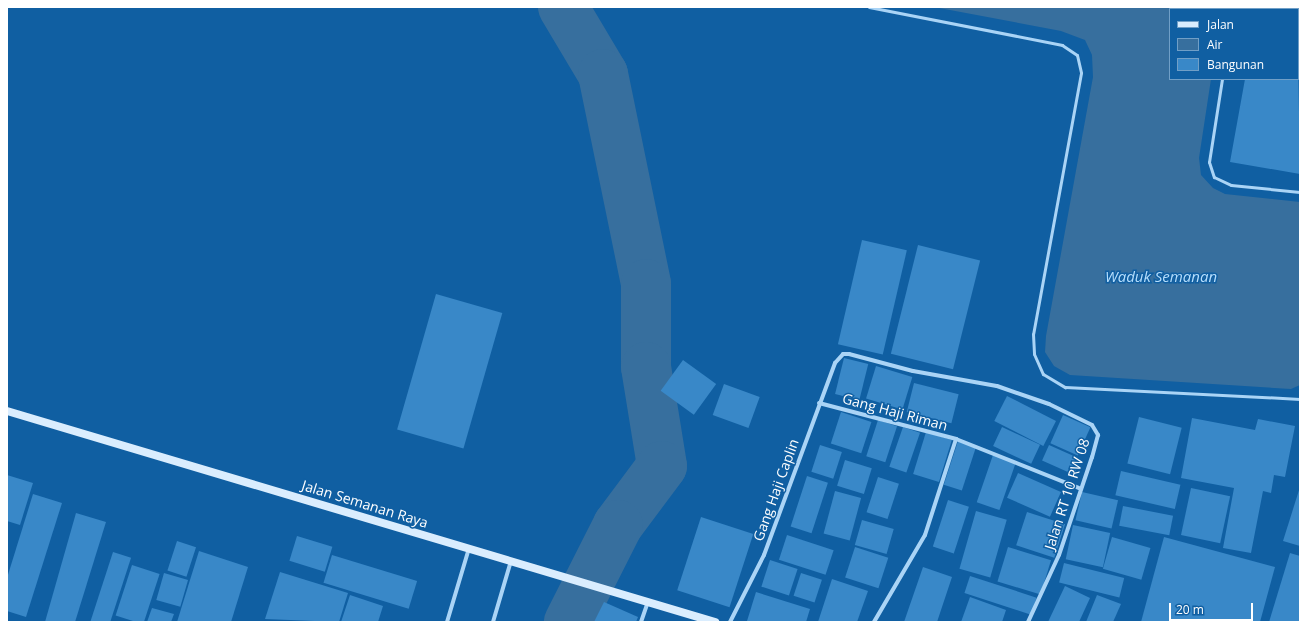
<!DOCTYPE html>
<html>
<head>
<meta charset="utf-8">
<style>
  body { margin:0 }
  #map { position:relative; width:1307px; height:629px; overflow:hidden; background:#105fa2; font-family:"Open Sans",sans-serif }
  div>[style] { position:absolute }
  .water>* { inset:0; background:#376f9e }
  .river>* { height:50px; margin:-25px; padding:0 25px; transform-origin:25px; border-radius:25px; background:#376f9e }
  .building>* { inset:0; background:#3988c8; transform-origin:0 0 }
  .lane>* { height:3px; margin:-1.5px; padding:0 1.5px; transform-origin:1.5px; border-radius:1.5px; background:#aad4f6 }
  .street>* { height:4px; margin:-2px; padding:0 2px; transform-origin:2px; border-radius:2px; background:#aad4f6 }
  .secondary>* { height:8px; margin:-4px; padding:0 4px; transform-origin:4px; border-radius:4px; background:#daedfe }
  span { translate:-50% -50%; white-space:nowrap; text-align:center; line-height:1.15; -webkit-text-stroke:3px #105fa2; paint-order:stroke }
  .street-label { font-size:14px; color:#fff }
  .water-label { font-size:15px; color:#b6defc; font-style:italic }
  .frame { position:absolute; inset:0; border:8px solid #fff; pointer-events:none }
  .legend { position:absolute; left:1169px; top:8px; width:130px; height:72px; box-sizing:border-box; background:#105fa2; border:1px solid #709fc7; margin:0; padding:5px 7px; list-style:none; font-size:12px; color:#fff }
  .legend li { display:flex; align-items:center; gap:8px; height:20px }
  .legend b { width:20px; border:1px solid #709fc7 }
  .scale { position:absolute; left:1169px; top:603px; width:84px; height:18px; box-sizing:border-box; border:2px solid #fff; border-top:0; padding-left:5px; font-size:12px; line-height:14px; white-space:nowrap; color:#fff; -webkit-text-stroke:3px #105fa2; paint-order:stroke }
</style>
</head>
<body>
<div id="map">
  <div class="water">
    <div style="clip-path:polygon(934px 7px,1220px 7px,1170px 9px,1170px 79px,1211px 79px,1199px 158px,1201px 175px,1213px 188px,1225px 194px,1300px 202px,1300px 385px,1291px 389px,1070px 375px,1054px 366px,1045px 352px,1046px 336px,1093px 77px,1092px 55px,1085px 40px,1061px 31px)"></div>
  </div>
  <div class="river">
    <div style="left:563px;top:7px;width:78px;rotate:59.2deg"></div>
    <div style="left:603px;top:74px;width:214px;rotate:78.4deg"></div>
    <div style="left:646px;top:284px;width:83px;rotate:90deg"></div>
    <div style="left:646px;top:367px;width:100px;rotate:80.8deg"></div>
    <div style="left:662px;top:466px;width:74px;rotate:126.7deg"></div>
    <div style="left:618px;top:525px;width:109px;rotate:116.8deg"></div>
  </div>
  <div class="building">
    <div style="clip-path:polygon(1298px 52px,1300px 174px,1230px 162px,1245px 79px,1298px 79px)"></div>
    <div style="left:862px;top:240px;width:46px;height:107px;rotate:13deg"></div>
    <div style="left:918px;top:245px;width:64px;height:112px;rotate:14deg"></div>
    <div style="left:436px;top:294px;width:69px;height:141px;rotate:16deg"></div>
    <div style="left:844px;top:358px;width:25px;height:37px;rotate:14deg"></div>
    <div style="left:683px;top:360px;width:41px;height:38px;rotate:36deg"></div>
    <div style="left:876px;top:366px;width:38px;height:34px;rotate:17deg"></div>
    <div style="left:914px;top:383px;width:46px;height:30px;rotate:14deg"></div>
    <div style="left:724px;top:384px;width:38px;height:33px;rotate:20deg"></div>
    <div style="left:1007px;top:396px;width:55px;height:28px;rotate:27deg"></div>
    <div style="left:841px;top:412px;width:32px;height:33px;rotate:18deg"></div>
    <div style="left:1063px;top:415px;width:30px;height:31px;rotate:24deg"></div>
    <div style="left:1139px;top:417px;width:44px;height:48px;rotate:14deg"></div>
    <div style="clip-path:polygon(1192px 418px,1255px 430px,1258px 419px,1295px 426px,1285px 477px,1274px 475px,1271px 493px,1263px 491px,1251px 553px,1223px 548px,1234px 488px,1181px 478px)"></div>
    <div style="left:878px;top:420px;width:20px;height:38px;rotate:18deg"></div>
    <div style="left:903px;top:427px;width:18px;height:42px;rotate:19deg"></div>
    <div style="left:1002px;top:427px;width:42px;height:21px;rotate:25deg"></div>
    <div style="left:926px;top:432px;width:27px;height:44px;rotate:17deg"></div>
    <div style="left:958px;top:441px;width:19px;height:46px;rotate:18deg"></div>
    <div style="left:820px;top:445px;width:23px;height:28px;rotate:18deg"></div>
    <div style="left:1049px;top:445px;width:35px;height:17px;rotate:24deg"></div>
    <div style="left:993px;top:455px;width:24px;height:50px;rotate:19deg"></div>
    <div style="left:845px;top:460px;width:28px;height:27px;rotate:17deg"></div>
    <div style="left:1121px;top:471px;width:61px;height:25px;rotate:13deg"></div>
    <div style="left:1018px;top:473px;width:47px;height:27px;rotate:24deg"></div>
    <div style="clip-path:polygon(7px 475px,33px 483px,20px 525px,7px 521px)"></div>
    <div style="left:807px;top:476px;width:22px;height:53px;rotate:18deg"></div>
    <div style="left:878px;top:477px;width:22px;height:37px;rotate:18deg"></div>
    <div style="clip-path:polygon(1300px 487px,1300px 546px,1283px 541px)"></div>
    <div style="left:1191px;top:488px;width:40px;height:48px;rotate:12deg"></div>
    <div style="left:835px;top:491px;width:27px;height:44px;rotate:15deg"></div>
    <div style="left:1082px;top:492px;width:37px;height:29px;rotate:13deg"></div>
    <div style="clip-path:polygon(33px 494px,62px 503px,26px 617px,7px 611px,7px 578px)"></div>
    <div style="left:948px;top:500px;width:22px;height:49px;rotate:18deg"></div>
    <div style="left:1123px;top:506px;width:51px;height:20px;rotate:11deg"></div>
    <div style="left:976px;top:511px;width:32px;height:60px;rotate:16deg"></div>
    <div style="left:1027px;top:512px;width:40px;height:35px;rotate:18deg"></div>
    <div style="clip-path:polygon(76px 513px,106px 522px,75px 622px,45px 622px)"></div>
    <div style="left:701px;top:517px;width:55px;height:77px;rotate:18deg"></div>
    <div style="left:862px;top:520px;width:33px;height:26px;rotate:16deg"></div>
    <div style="left:1073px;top:525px;width:38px;height:35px;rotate:12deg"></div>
    <div style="left:787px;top:535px;width:49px;height:26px;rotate:18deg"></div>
    <div style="left:297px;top:536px;width:37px;height:26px;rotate:17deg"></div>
    <div style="left:1112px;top:537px;width:40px;height:33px;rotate:16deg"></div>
    <div style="clip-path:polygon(1164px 537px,1275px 567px,1260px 622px,1141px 622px)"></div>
    <div style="left:177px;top:541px;width:20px;height:31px;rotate:18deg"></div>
    <div style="left:855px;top:547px;width:35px;height:32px;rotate:18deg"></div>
    <div style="left:1008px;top:547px;width:45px;height:36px;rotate:17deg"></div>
    <div style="clip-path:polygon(199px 551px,248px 567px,231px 622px,177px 622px)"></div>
    <div style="left:113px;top:552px;width:19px;height:73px;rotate:18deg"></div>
    <div style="clip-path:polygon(1290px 553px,1300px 556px,1300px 622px,1269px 622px)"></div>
    <div style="left:332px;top:555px;width:89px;height:29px;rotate:17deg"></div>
    <div style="left:770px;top:560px;width:29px;height:28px;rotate:18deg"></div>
    <div style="left:1064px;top:563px;width:62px;height:20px;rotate:14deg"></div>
    <div style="left:132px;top:565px;width:29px;height:53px;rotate:18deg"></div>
    <div style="clip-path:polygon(923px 567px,952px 577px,937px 622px,904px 622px)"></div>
    <div style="clip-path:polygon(280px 572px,348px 593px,339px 622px,265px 619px)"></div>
    <div style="left:164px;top:573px;width:25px;height:28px;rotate:16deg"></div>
    <div style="left:801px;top:573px;width:22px;height:24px;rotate:18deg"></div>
    <div style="left:970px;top:576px;width:70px;height:18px;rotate:18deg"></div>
    <div style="clip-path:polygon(832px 579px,868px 591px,857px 622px,818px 622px)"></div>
    <div style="clip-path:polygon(1065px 586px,1090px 598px,1079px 622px,1048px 622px)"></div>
    <div style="clip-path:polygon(756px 592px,810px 609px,806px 622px,747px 621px)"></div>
    <div style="clip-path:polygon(350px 595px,383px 606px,378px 622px,341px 622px)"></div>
    <div style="clip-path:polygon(1097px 595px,1121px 604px,1113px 622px,1086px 622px)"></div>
    <div style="clip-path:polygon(970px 597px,1006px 610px,1002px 622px,961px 622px)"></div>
    <div style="clip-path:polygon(604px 602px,638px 617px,636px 622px,594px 622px)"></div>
    <div style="clip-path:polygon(152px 608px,174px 614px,171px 622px,147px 622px)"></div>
  </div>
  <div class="lane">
    <div style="left:869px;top:7px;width:197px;rotate:11.1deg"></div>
    <div style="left:1062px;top:45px;width:18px;rotate:34deg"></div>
    <div style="left:1077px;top:55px;width:18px;rotate:77deg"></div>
    <div style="left:1081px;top:73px;width:265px;rotate:100.4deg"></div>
    <div style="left:1033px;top:334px;width:20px;rotate:87deg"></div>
    <div style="left:1034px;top:354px;width:22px;rotate:66deg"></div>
    <div style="left:1043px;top:374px;width:26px;rotate:31deg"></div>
    <div style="left:1065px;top:387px;width:235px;rotate:2.9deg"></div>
    <div style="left:1230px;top:7px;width:2px;rotate:90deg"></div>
    <div style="left:1222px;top:79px;width:84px;rotate:98.9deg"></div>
    <div style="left:1209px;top:162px;width:16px;rotate:72deg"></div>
    <div style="left:1214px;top:177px;width:19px;rotate:25deg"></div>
    <div style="left:1231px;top:185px;width:69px;rotate:5.8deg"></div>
  </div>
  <div class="street">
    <div style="left:819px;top:403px;width:142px;rotate:14.7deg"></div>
    <div style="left:956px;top:439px;width:101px;rotate:107.9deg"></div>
    <div style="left:925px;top:535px;width:101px;rotate:120.4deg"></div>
    <div style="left:956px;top:439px;width:132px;rotate:21.7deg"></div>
    <div style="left:447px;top:622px;width:77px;rotate:-73.4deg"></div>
    <div style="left:493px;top:622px;width:64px;rotate:-73.6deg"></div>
    <div style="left:641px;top:622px;width:21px;rotate:-71deg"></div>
    <div style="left:730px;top:622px;width:75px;rotate:-63.1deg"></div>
    <div style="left:764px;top:555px;width:205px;rotate:-69.7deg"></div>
    <div style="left:835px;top:363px;width:12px;rotate:-48deg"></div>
    <div style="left:843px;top:354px;width:6px"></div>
    <div style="left:849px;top:354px;width:66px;rotate:14.9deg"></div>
    <div style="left:913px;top:371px;width:85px;rotate:10.1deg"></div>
    <div style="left:997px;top:386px;width:55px;rotate:19.1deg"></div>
    <div style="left:1049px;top:404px;width:48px;rotate:26deg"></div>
    <div style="left:1092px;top:425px;width:12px;rotate:59deg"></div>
    <div style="left:1098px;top:435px;width:23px;rotate:105deg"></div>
    <div style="left:1092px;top:457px;width:103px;rotate:108.6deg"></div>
    <div style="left:1059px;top:555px;width:74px;rotate:114.8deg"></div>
  </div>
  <div class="secondary">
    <div style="left:7px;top:411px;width:739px;rotate:16.6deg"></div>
  </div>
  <div class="street-label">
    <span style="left:895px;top:412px;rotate:15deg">Gang Haji Riman</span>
    <span style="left:776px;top:490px;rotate:-70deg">Gang Haji Caplin</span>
    <span style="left:1067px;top:494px;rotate:-72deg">Jalan RT 10 RW 08</span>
    <span style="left:365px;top:504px;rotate:17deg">Jalan Semanan Raya</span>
  </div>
  <div class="water-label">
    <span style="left:1161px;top:277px">Waduk Semanan</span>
  </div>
  <div class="frame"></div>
  <ul class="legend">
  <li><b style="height:5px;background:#daedfe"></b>Jalan</li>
  <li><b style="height:11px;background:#376f9e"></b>Air</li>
  <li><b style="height:11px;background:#3988c8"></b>Bangunan</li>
  </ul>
  <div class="scale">20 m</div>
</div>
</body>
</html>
